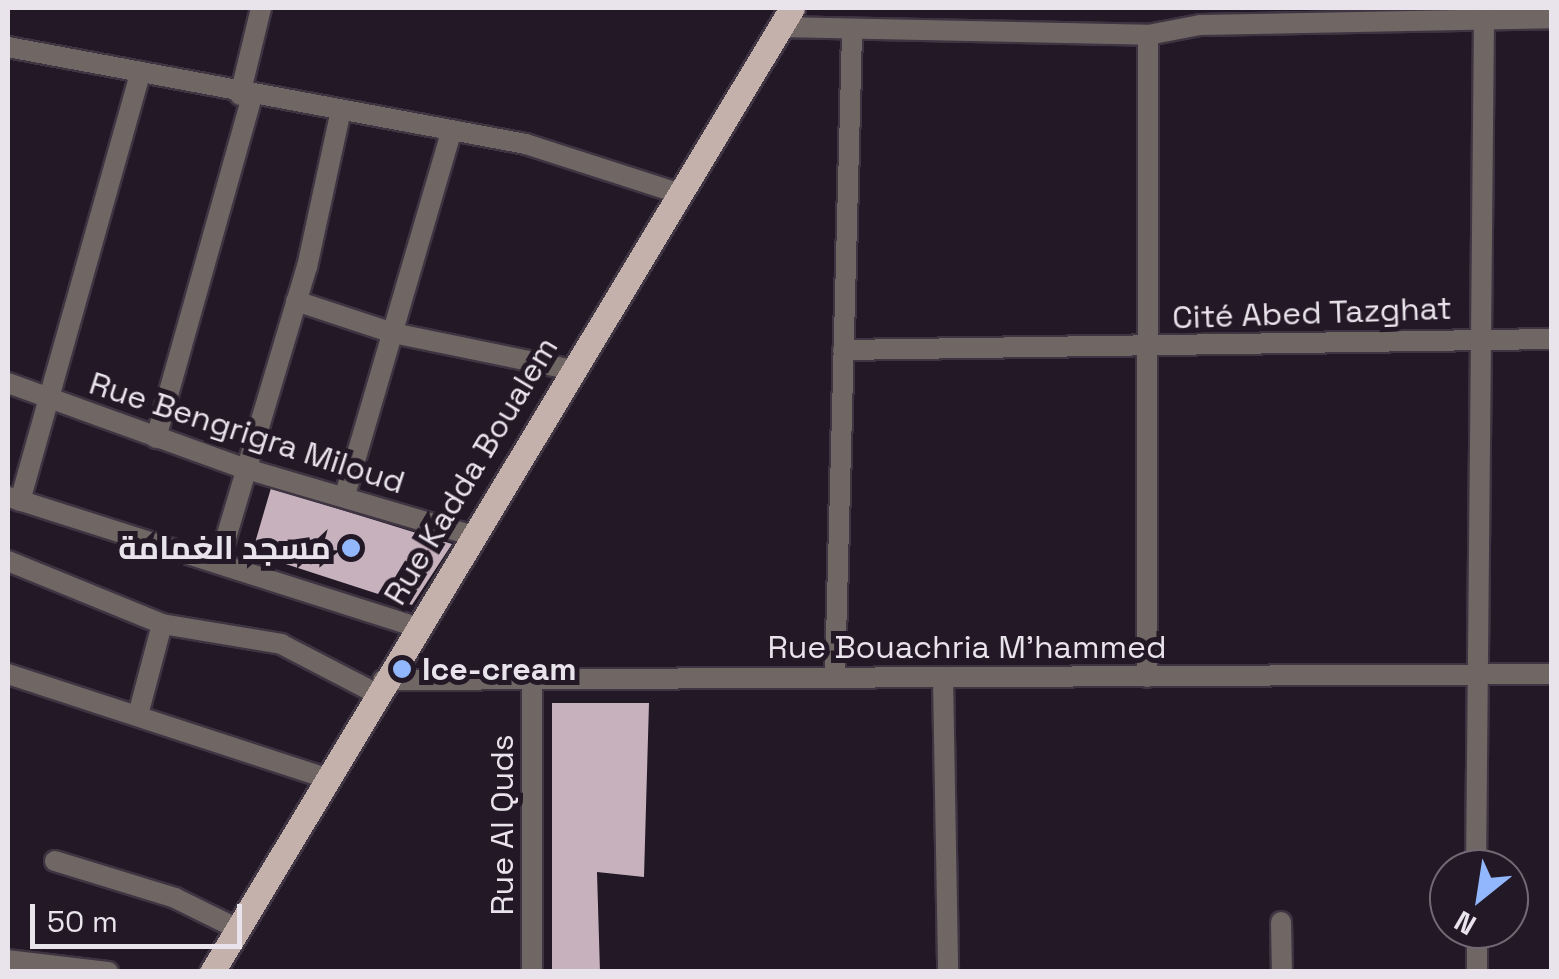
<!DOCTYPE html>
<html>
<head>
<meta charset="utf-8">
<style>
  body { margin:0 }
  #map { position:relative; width:1559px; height:979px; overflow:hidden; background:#221826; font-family:"Space Grotesk",Cairo,sans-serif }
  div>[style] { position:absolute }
  .building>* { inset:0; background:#c6b1bd }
  .roads { filter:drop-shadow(2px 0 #3e3442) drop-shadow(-2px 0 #3e3442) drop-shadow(0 2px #3e3442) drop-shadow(0 -2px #3e3442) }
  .street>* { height:20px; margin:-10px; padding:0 10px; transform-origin:10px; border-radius:10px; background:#706664 }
  .primary>* { height:25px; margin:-12.5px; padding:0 12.5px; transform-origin:12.5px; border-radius:12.5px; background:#c5b1ac }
  .dots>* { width:28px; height:28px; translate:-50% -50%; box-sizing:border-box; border:5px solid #221826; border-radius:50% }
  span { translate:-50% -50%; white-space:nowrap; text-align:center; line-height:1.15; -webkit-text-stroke:10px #221826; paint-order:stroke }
  .street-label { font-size:32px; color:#e9e3ec }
  .poi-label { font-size:32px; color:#e9e3ec; font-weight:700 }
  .right { translate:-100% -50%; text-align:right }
  .left { translate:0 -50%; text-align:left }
  .frame { position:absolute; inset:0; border:10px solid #e9e3ec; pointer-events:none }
  .north { position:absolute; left:1429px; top:849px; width:100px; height:100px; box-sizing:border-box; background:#221826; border:2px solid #726975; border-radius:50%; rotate:210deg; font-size:28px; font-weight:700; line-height:40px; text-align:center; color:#e9e3ec }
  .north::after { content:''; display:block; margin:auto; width:35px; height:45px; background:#92b7fd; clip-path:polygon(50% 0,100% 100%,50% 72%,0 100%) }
  .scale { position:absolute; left:30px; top:904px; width:212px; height:45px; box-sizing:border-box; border:5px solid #e9e3ec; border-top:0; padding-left:12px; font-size:30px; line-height:35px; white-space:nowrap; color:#e9e3ec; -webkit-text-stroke:8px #221826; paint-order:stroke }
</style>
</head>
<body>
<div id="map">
  <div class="building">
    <div style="clip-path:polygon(271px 488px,452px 544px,412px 605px,252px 553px)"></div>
    <div style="clip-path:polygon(552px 703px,649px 703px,644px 877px,597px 872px,600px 972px,552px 972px)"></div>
  </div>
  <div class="roads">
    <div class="street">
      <div style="left:780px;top:27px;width:368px;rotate:1.2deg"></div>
      <div style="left:1148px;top:35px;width:53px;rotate:-10.9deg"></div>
      <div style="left:1200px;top:25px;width:352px;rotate:-1.1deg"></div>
      <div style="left:8px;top:47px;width:527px;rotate:10.61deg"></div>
      <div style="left:526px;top:144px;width:160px;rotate:17.9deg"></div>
      <div style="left:240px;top:95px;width:89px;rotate:-76.4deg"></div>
      <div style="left:296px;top:301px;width:102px;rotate:18.3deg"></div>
      <div style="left:393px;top:333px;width:180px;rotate:11.6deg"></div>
      <div style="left:843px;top:350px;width:709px;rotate:-0.89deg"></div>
      <div style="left:8px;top:383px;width:250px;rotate:19.9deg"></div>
      <div style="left:243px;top:468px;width:237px;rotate:16.4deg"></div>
      <div style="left:156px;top:438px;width:354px;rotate:-74.3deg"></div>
      <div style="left:345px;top:495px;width:378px;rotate:-73.7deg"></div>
      <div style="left:9px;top:497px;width:427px;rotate:17.7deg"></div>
      <div style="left:20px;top:501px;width:443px;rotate:-74.3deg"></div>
      <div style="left:220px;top:558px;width:304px;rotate:-73.4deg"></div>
      <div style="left:307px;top:267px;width:157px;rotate:-77.8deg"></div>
      <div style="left:8px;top:561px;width:166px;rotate:22.2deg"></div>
      <div style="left:162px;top:624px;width:121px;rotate:9.5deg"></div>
      <div style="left:281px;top:644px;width:106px;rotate:27.5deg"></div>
      <div style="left:8px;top:674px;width:336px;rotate:18.1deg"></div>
      <div style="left:943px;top:677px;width:295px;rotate:89deg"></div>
      <div style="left:1147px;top:677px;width:642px;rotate:-89.91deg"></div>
      <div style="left:835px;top:678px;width:645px;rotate:-88.49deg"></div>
      <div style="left:532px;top:679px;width:293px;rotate:90deg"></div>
      <div style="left:383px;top:680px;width:1169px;rotate:-0.29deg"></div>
      <div style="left:138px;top:715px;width:94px;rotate:-75.2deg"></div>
      <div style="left:55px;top:861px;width:126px;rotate:17.1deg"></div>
      <div style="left:175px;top:898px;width:70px;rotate:26.2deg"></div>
      <div style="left:1476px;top:869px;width:846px;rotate:-89.46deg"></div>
      <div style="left:1281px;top:922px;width:50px;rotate:88.9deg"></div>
      <div style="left:1477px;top:929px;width:43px;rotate:90deg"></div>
      <div style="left:8px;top:960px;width:101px;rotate:6.8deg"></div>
    </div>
    <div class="primary">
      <div style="left:212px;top:972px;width:1125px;rotate:-58.97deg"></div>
    </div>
  </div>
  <div class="dots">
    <div style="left:351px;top:548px;background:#92b7fd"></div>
    <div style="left:402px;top:669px;background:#92b7fd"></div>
  </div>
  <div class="street-label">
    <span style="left:1312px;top:313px;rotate:-2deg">Cité Abed Tazghat</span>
    <span style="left:247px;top:433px;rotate:18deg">Rue Bengrigra Miloud</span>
    <span style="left:471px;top:471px;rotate:-59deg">Rue Kadda Boualem</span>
    <span style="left:967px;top:647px">Rue Bouachria M'hammed</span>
    <span style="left:502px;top:825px;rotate:-90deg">Rue Al Quds</span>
  </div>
  <div class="poi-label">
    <span class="right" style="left:331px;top:548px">مسجد الغمامة</span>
    <span class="left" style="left:422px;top:669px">Ice-cream</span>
  </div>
  <div class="frame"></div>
  <div class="north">N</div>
  <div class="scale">50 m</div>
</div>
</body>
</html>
